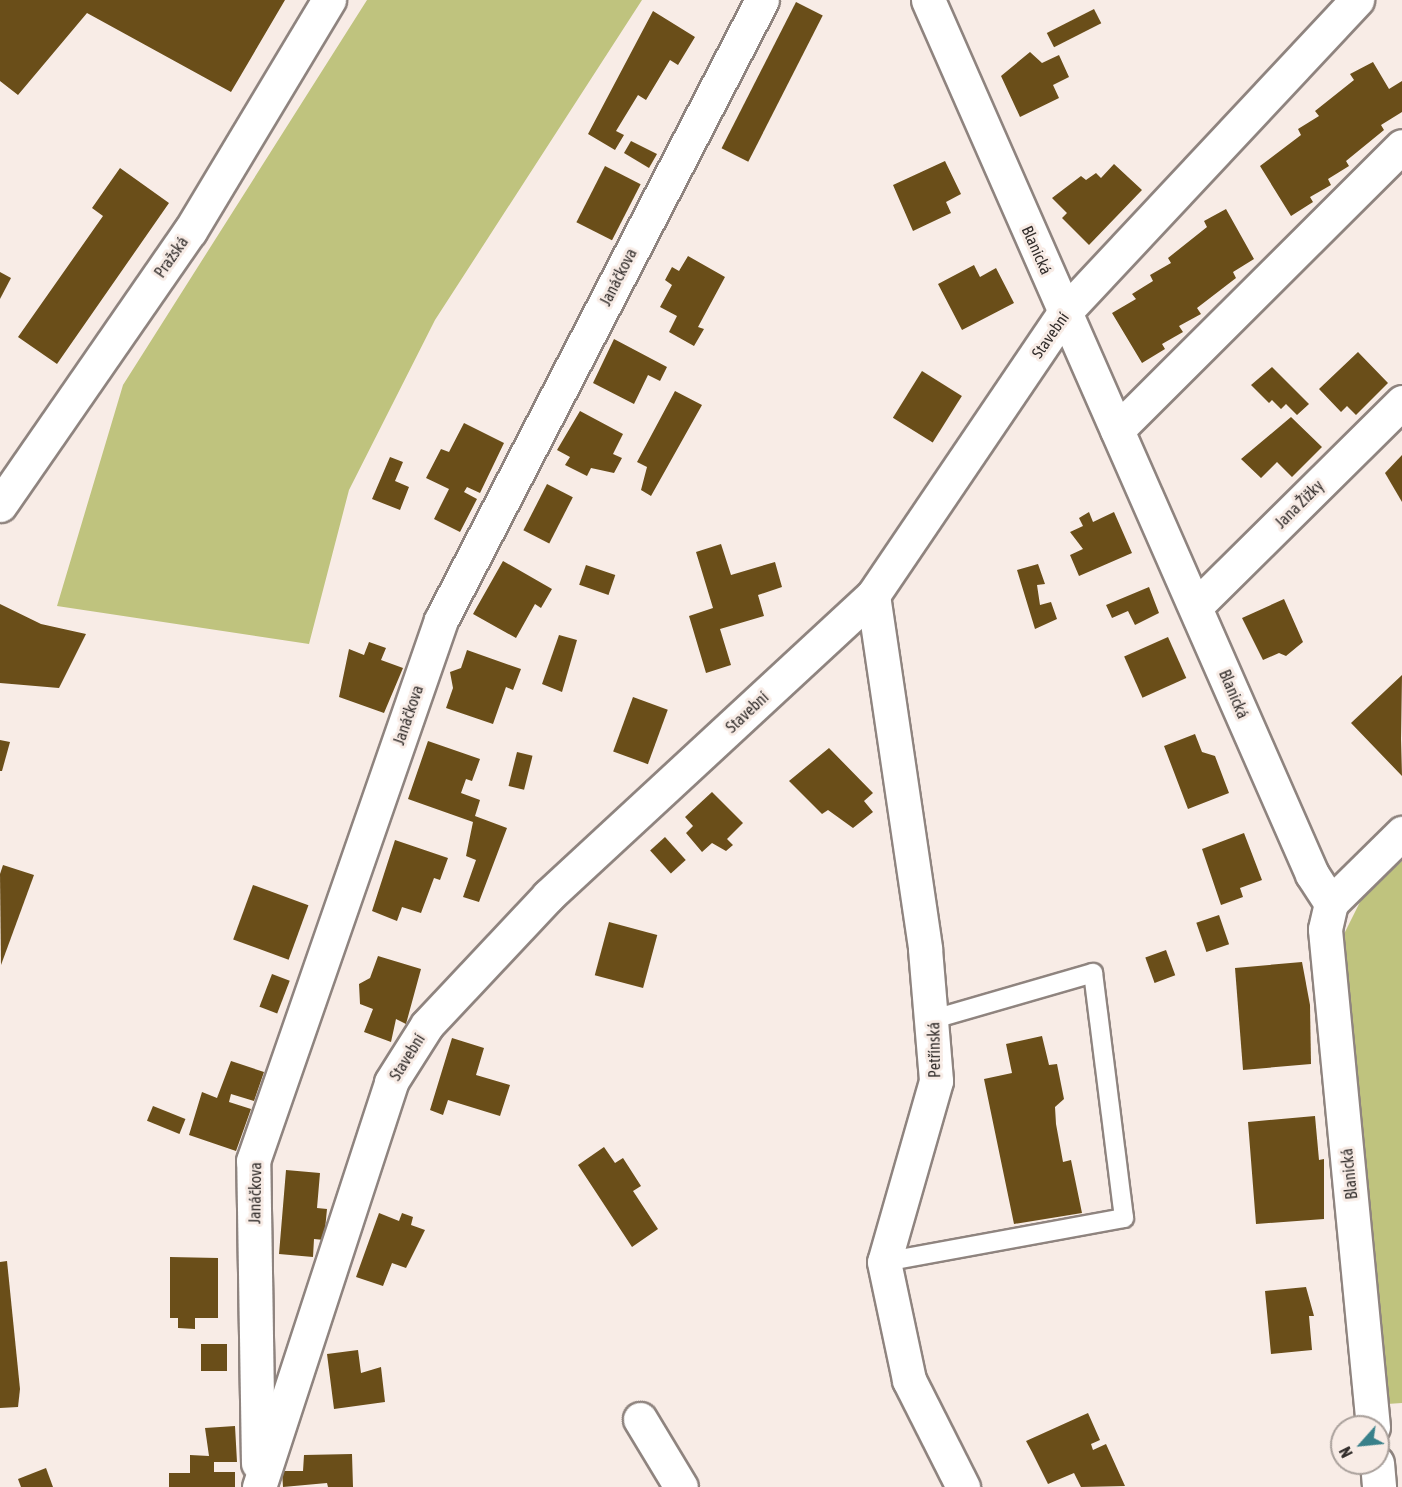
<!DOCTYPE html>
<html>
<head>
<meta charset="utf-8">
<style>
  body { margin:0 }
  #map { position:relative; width:1402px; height:1487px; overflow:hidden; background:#f8ece6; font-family:"Asap Condensed",sans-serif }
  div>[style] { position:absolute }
  .green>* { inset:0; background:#bfc37e }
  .building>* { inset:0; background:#6a4e19; transform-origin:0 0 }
  .roads { filter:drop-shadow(2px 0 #8f847f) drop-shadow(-2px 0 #8f847f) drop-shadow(0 2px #8f847f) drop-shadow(0 -2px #8f847f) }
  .lane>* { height:18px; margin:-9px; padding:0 9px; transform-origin:9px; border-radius:9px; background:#fff }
  .street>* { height:33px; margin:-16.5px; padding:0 16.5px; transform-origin:16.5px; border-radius:16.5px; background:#fff }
  .secondary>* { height:33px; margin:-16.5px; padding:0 16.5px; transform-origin:16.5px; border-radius:16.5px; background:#fff }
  span { translate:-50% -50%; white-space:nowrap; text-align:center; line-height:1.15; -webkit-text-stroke:6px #f8ece6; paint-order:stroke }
  .street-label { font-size:16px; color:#322d2b }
  .north { position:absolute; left:1330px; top:1415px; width:60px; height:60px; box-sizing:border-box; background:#f8ece6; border:2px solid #a9a09b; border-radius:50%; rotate:243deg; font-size:16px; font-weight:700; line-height:24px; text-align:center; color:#322d2b }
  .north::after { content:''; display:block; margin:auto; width:21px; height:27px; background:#39808a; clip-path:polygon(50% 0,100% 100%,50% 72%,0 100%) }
</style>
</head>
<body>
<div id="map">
  <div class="green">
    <div style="clip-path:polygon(367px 0,642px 0,435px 320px,349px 490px,309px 644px,57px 606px,123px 385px)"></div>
    <div style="clip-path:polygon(1402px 861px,1402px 1403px,1387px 1404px,1343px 936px,1363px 896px)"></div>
  </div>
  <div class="building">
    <div style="clip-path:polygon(0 0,285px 0,231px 92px,87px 13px,18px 95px,0 81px)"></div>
    <div style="left:796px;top:2px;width:30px;height:164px;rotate:27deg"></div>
    <div style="left:1094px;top:9px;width:16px;height:53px;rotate:63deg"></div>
    <div style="clip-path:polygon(653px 11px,695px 37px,678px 65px,670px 60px,646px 100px,638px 95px,616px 131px,624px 135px,615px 150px,588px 134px)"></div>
    <div style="clip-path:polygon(1030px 52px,1042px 63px,1059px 55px,1069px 77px,1053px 85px,1059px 98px,1020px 117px,1001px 76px)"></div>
    <div style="clip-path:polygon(1373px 62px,1389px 89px,1402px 81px,1402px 112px,1381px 125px,1384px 130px,1346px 161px,1349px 166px,1328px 179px,1331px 185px,1310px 197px,1313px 202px,1291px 216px,1260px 166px,1301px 135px,1298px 129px,1319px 116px,1315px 111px,1354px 80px,1350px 74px)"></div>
    <div style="clip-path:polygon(631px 141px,657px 154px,649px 168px,624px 153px)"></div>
    <div style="clip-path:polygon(945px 161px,961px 194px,946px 202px,951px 213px,913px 231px,893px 185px)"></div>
    <div style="clip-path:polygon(1114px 164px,1142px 190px,1089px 245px,1062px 218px,1067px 213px,1052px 198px,1081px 176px,1086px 180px,1096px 173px,1101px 178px)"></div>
    <div style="left:605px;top:166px;width:40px;height:63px;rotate:27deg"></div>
    <div style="clip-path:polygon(120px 168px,169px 203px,57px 364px,18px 337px,103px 216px,92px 208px)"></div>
    <div style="clip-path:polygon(1226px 209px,1254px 259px,1233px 272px,1236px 278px,1197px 308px,1201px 314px,1179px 326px,1183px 332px,1162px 344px,1165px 349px,1142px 363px,1112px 313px,1136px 299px,1132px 294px,1153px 281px,1150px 275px,1171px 263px,1168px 258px,1207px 227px,1204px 221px)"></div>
    <div style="clip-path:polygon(688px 256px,725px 277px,698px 327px,704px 329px,694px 346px,669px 332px,677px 316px,660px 307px,672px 285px,665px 280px,672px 267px,679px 271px)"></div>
    <div style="clip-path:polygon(974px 265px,980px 277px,996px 268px,1014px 303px,962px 330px,938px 284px)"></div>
    <div style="clip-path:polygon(0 272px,11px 278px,0 299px)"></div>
    <div style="clip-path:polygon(614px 339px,667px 367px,660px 381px,648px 375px,634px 404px,593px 383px)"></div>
    <div style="clip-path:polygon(1358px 352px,1388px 383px,1356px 415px,1347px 406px,1341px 412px,1319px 389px)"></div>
    <div style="clip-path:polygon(1272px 367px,1309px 404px,1297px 415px,1286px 404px,1281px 409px,1272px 400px,1269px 403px,1251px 385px)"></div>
    <div style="left:922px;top:371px;width:47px;height:55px;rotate:32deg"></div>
    <div style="clip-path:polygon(675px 391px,702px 405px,651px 496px,641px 490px,647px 467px,637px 462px)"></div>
    <div style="clip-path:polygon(580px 411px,623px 434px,613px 454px,622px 458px,614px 473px,591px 468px,587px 476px,565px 465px,570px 457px,557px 450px)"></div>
    <div style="clip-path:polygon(1291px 417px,1322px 447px,1292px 477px,1277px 462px,1261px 478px,1241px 459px)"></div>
    <div style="clip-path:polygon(464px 423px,504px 443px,480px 493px,467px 487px,464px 492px,477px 499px,460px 532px,434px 519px,449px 489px,426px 478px,441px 449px,449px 452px)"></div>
    <div style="clip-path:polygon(1402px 455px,1402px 502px,1385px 473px)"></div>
    <div style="clip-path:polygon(390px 457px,403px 462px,395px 481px,409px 487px,400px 510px,372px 499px)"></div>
    <div style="left:547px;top:484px;width:29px;height:52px;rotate:27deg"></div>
    <div style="clip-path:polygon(1089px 512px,1093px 522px,1114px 512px,1132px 553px,1079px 576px,1070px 555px,1083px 549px,1070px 532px,1083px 526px,1079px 518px)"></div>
    <div style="clip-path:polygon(721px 544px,731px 575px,775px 562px,782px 587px,758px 595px,764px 616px,720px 629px,731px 665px,706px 673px,689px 616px,713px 608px,696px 552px)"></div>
    <div style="clip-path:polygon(503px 561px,552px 589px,541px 608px,535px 604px,516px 638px,473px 614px)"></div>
    <div style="clip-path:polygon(1038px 564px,1045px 584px,1037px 585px,1040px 605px,1051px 602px,1057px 619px,1035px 629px,1017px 570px)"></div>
    <div style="left:586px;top:565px;width:31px;height:21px;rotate:19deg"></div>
    <div style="clip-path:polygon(1149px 587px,1159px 613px,1135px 625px,1128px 611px,1112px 618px,1106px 605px)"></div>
    <div style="clip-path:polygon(1284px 599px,1303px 642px,1286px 656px,1279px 653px,1263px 660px,1242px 618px)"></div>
    <div style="clip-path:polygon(0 604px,41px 624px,86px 634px,59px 688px,0 683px)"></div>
    <div style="clip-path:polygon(559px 635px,577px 640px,562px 692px,542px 684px)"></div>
    <div style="left:1168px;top:637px;width:45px;height:48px;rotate:66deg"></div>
    <div style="clip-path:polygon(369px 642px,386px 648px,381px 660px,403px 668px,384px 713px,339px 697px,349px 649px,364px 655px)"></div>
    <div style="clip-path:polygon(467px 650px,521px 669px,513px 690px,506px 687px,493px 724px,446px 708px,453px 688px,450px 672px,461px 668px)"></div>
    <div style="clip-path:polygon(1402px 675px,1401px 739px,1402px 776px,1351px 723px)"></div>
    <div style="left:633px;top:697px;width:37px;height:58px;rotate:20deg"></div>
    <div style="clip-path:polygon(1195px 734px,1202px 752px,1215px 756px,1229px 793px,1188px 809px,1164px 746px)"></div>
    <div style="clip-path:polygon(0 740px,10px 742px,2px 771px,0 771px)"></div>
    <div style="clip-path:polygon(428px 741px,480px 759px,472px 781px,466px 779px,461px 793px,480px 800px,475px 816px,507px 828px,479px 902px,463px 897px,476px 860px,466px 856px,473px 822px,408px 799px)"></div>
    <div style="clip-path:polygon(829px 748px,873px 793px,864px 801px,873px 812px,853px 828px,828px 810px,822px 814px,789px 781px)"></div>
    <div style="left:517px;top:752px;width:16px;height:35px;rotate:14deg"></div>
    <div style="clip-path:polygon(712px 792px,743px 823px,727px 839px,733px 845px,726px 851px,712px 843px,702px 852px,686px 833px,693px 826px,685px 817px)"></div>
    <div style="clip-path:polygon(1244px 833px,1262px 880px,1240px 888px,1243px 897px,1221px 905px,1202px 849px)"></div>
    <div style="left:665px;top:837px;width:31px;height:20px;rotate:48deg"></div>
    <div style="clip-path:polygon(395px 840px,448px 858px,440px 880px,434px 878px,421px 913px,402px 907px,397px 921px,372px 911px)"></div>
    <div style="clip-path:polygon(3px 865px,34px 875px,1px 965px,0 874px)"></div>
    <div style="left:253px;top:885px;width:59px;height:58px;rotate:20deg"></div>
    <div style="left:1219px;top:915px;width:31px;height:24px;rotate:71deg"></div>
    <div style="left:609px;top:922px;width:50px;height:55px;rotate:15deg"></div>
    <div style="left:1166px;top:950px;width:27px;height:22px;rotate:70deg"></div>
    <div style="clip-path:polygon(378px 956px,421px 969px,406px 1024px,396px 1019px,391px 1042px,364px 1032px,373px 1009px,360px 1004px,359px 984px,370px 978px)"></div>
    <div style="clip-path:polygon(1302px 962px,1310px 1005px,1311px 1064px,1243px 1070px,1235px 968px)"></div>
    <div style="left:272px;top:974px;width:19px;height:35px;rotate:21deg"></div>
    <div style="clip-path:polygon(1042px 1036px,1049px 1065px,1057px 1064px,1064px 1099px,1055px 1107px,1056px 1124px,1063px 1162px,1071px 1160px,1082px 1213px,1014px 1224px,984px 1079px,1012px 1073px,1006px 1044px)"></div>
    <div style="clip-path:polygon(452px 1038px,484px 1048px,476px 1075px,510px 1085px,500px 1116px,448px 1100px,443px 1115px,430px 1110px)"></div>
    <div style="clip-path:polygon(231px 1061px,264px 1072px,254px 1101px,231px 1094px,229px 1102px,251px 1109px,236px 1151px,189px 1135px,202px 1092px,217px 1098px)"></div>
    <div style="left:153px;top:1106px;width:35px;height:16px;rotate:22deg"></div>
    <div style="clip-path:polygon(1315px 1116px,1319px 1160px,1324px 1159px,1324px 1219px,1256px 1224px,1248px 1122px)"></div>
    <div style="clip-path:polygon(604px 1147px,615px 1163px,623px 1158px,641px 1186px,633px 1191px,658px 1229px,632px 1247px,578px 1165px)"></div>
    <div style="clip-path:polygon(286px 1170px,320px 1173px,317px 1208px,327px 1209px,324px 1240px,314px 1239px,313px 1257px,279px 1254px)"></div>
    <div style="clip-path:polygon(379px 1213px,399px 1221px,402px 1213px,413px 1217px,411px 1225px,425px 1230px,406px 1268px,392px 1263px,383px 1286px,356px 1277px)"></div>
    <div style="clip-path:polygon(170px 1257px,218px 1258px,218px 1318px,195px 1318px,195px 1329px,178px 1328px,178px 1318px,170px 1318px)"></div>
    <div style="clip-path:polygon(7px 1261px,20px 1389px,18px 1407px,0 1408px,0 1262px)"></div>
    <div style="clip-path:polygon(1306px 1287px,1314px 1316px,1309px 1316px,1312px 1350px,1271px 1354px,1265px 1291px)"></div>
    <div style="left:201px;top:1344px;width:26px;height:27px"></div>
    <div style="clip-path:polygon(358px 1350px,361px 1373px,381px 1367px,385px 1402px,334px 1409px,327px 1354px)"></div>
    <div style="clip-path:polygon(1088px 1413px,1100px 1440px,1091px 1444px,1093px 1450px,1106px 1444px,1125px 1486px,1081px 1487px,1074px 1473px,1048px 1484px,1032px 1452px,1026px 1441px)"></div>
    <div style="clip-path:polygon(235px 1426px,237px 1462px,214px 1462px,214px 1472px,235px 1472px,235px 1487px,169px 1487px,169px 1473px,190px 1473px,190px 1455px,209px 1456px,205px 1428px)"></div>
    <div style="clip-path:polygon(352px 1454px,353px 1487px,328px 1487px,327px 1483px,283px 1487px,282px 1471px,303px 1471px,304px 1455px)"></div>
    <div style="clip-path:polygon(46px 1468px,53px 1487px,21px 1487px,18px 1479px)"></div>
  </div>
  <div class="roads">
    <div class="lane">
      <div style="left:884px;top:1262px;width:244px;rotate:-10.4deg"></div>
      <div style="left:1124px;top:1218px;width:247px;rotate:-97.2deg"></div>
      <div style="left:1093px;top:973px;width:166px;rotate:163.9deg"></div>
    </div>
    <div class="street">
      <div style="left:928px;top:0;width:955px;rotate:66.28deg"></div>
      <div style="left:1312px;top:874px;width:35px;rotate:57deg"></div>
      <div style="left:1117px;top:430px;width:402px;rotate:-44.9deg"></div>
      <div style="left:873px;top:595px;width:358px;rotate:81.6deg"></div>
      <div style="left:925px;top:949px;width:132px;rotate:85.2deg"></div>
      <div style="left:936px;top:1081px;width:188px;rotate:106deg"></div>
      <div style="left:884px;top:1262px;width:121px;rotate:78deg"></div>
      <div style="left:909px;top:1380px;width:120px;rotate:63.2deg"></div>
      <div style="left:1196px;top:606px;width:290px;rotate:-44.7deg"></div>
      <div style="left:640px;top:1419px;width:79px;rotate:58.9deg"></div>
      <div style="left:1373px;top:1427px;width:500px;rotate:-95.51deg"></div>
      <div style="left:1325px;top:929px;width:27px;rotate:-77deg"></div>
      <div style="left:1331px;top:903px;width:100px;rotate:-44.6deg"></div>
      <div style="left:258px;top:1463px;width:302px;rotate:-90.9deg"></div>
      <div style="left:253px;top:1161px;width:573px;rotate:-70.84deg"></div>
      <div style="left:441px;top:620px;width:698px;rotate:-62.63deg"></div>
      <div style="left:1377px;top:1463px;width:24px;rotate:85deg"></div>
      <div style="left:259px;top:1487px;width:426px;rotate:-71.9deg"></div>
      <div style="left:391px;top:1082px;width:67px;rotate:-57.7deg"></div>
      <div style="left:427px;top:1025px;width:177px;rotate:-46.8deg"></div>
      <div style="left:548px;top:896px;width:443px;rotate:-42.8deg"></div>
      <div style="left:873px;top:595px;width:341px;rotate:-55.9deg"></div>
      <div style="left:1064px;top:313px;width:429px;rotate:-46.9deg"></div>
    </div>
    <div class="secondary">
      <div style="left:0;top:505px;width:333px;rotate:-55.3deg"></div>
      <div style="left:190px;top:231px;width:270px;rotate:-59deg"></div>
    </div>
  </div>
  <div class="street-label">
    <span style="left:1037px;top:250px;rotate:66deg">Blanická</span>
    <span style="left:171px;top:257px;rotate:-55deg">Pražská</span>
    <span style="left:618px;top:277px;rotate:-63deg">Janáčkova</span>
    <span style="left:1050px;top:335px;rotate:-55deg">Stavební</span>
    <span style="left:1299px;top:504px;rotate:-45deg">Jana Žižky</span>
    <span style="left:1234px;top:694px;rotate:67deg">Blanická</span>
    <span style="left:747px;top:712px;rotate:-43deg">Stavební</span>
    <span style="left:408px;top:715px;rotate:-71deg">Janáčkova</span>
    <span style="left:934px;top:1050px;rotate:-91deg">Petřínská</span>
    <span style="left:407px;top:1057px;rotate:-58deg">Stavební</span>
    <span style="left:1349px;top:1174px;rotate:-96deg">Blanická</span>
    <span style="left:255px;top:1193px;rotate:-89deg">Janáčkova</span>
  </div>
  <div class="north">N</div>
</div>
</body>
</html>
